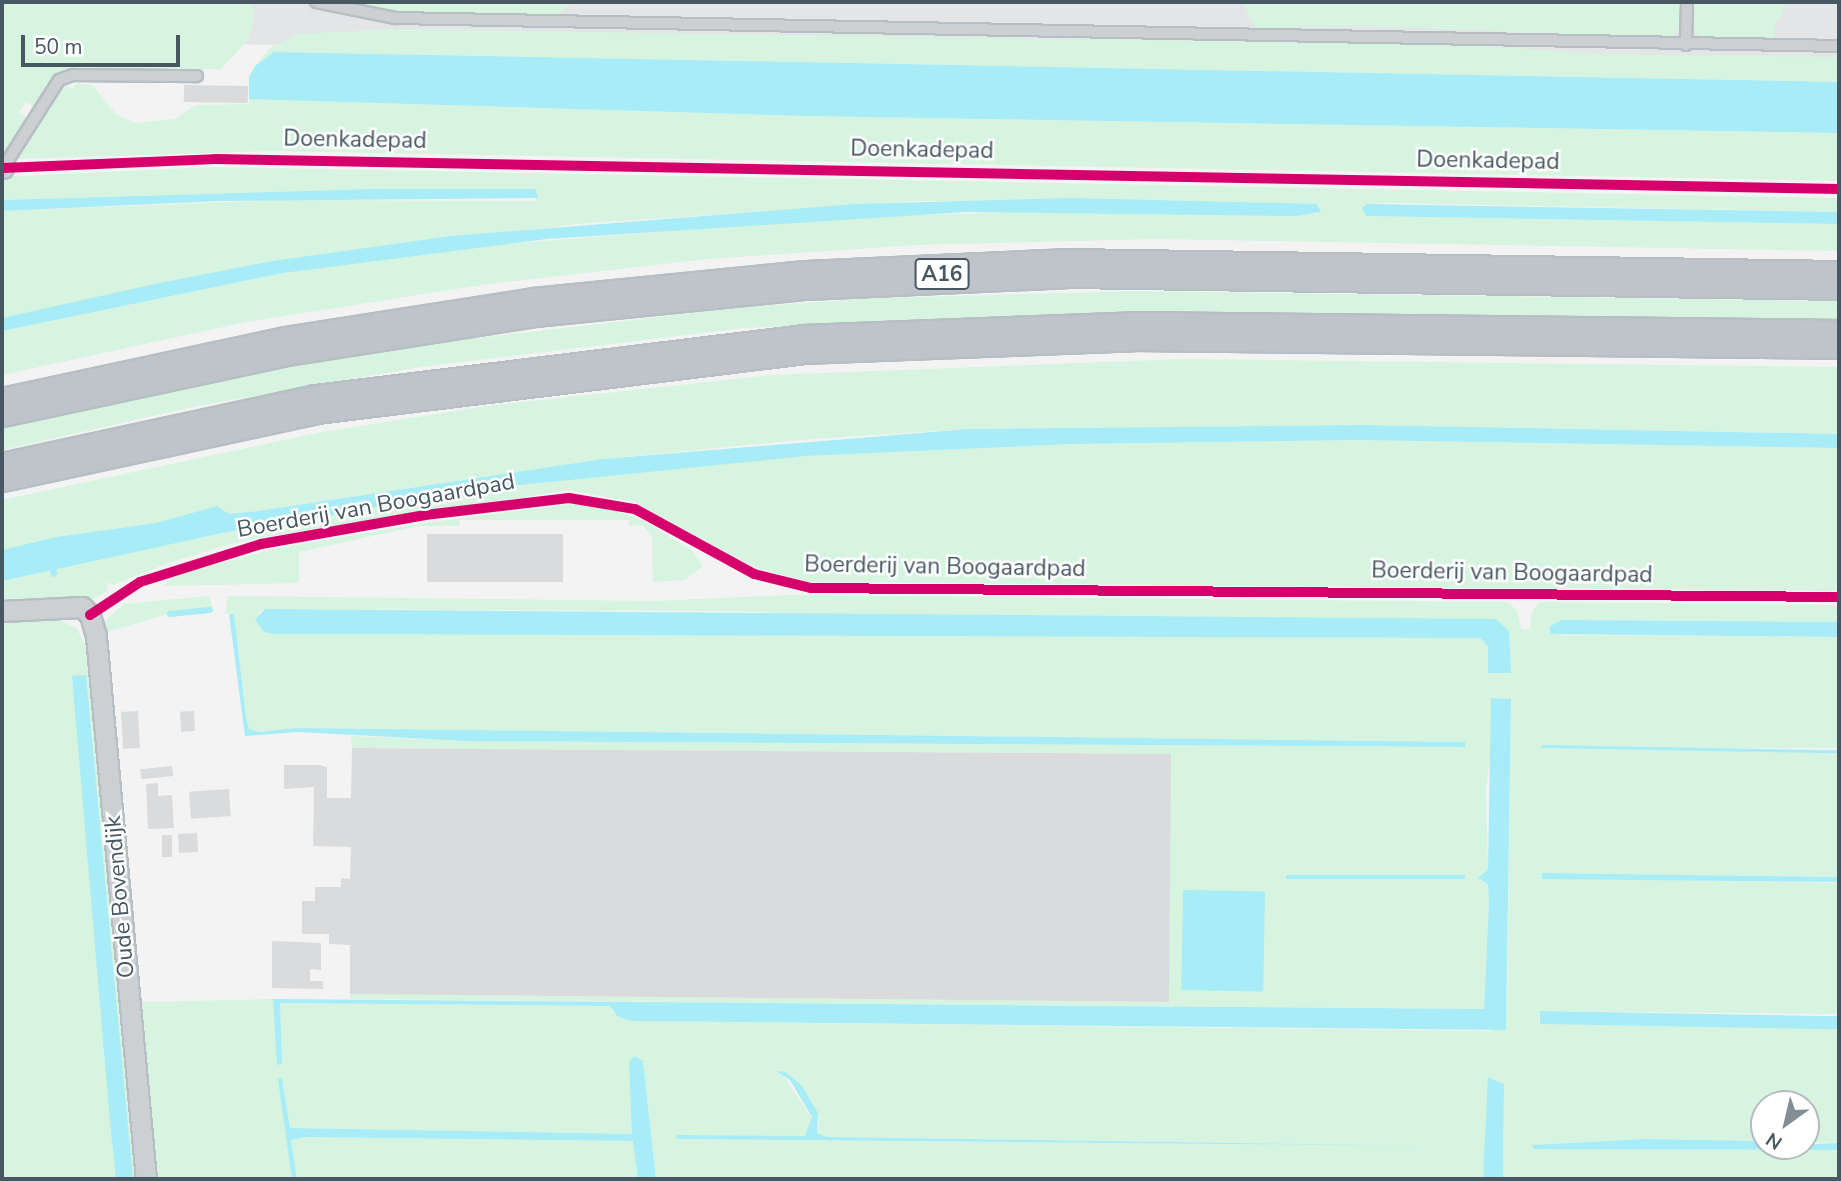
<!DOCTYPE html>
<html>
<head>
<meta charset="utf-8">
<style>
  body { margin:0 }
  #map { position:relative; width:1841px; height:1181px; overflow:hidden; background:#f4f3f3; font-family:"Nunito Sans",sans-serif }
  div>[style] { position:absolute }
  .airport>* { inset:0; background:#e3e5e6 }
  .green>* { inset:0; background:#d6f4df }
  .water>* { inset:0; background:#a7ecf6; transform-origin:0 0 }
  .stream>* { height:6px; margin:-3px; padding:0 3px; transform-origin:3px; border-radius:3px; background:#a7ecf6 }
  .building>* { inset:0; background:#d9dbdc; transform-origin:0 0 }
  .roads { filter:drop-shadow(2px 0 #b7bec4) drop-shadow(-2px 0 #b7bec4) drop-shadow(0 2px #b7bec4) drop-shadow(0 -2px #b7bec4) }
  .service>* { height:10px; margin:-5px; padding:0 5px; transform-origin:5px; border-radius:5px; background:#cdd0d2 }
  .minor>* { height:19px; margin:-9.5px; padding:0 9.5px; transform-origin:9.5px; border-radius:9.5px; background:#cdd0d2 }
  .motorway>* { height:37px; margin:-18.5px; padding:0 18.5px; transform-origin:18.5px; border-radius:18.5px; background:#bec4c9 }
  .cycleway>* { height:10px; margin:-5px; padding:0 5px; transform-origin:5px; border-radius:5px; background:#d6006c }
  span { translate:-50% -50%; white-space:nowrap; text-align:center; line-height:1.15; -webkit-text-stroke:5px #fff; paint-order:stroke }
  .shield-label span { padding:2px 5px; background:#fff; border:2px solid; border-radius:5px; -webkit-text-stroke-width:0 }
  .shield-label { font-size:21px; color:#475862; font-weight:700 }
  .street-label { font-size:23px; color:#475862 }
  .frame { position:absolute; inset:0; border:4px solid #475862; pointer-events:none }
  .north { position:absolute; left:1750px; top:1090px; width:70px; height:70px; box-sizing:border-box; background:#fff; border:2px solid #b5bcc0; border-radius:50%; rotate:214deg; font-size:19px; font-weight:700; line-height:28px; text-align:center; color:#475862 }
  .north::after { content:''; display:block; margin:auto; width:24px; height:32px; background:#848e95; clip-path:polygon(50% 0,100% 100%,50% 72%,0 100%) }
  .scale { position:absolute; left:21px; top:35px; width:159px; height:32px; box-sizing:border-box; border:4px solid #475862; border-top:0; padding-left:9px; font-size:21px; line-height:24px; white-space:nowrap; color:#475862; -webkit-text-stroke:5px #fff; paint-order:stroke }
</style>
</head>
<body>
<div id="map">
  <div class="airport">
    <div style="clip-path:polygon(2px 2px,1839px 2px,1839px 73px,2px 40px)"></div>
  </div>
  <div class="green">
    <div style="clip-path:polygon(2px 2px,243px 2px,252px 5px,254px 16px,249px 39px,221px 69px,68px 72px,36px 108px,26px 102px,19px 112px,28px 119px,2px 155px)"></div>
    <div style="clip-path:polygon(331px 2px,574px 2px,554px 17px,392px 12px)"></div>
    <div style="clip-path:polygon(1242px 2px,1682px 2px,1682px 26px,1670px 38px,1360px 26px,1256px 29px)"></div>
    <div style="clip-path:polygon(1691px 2px,1788px 2px,1773px 28px,1775px 38px,1705px 39px,1691px 29px)"></div>
    <div style="clip-path:polygon(394px 29px,1469px 45px,1603px 54px,1839px 57px,1839px 82px,274px 52px,255px 66px,270px 48px,298px 34px)"></div>
    <div style="clip-path:polygon(76px 83px,92px 85px,117px 115px,136px 123px,175px 119px,196px 105px,249px 104px,249px 99px,805px 116px,1839px 133px,1839px 181px,272px 151px,15px 159px,58px 92px,65px 85px,73px 89px)"></div>
    <div style="clip-path:polygon(211px 167px,1839px 198px,1839px 212px,1393px 203px,1367px 204px,1366px 216px,1839px 224px,1839px 251px,1156px 239px,917px 245px,708px 259px,488px 284px,246px 322px,2px 375px,2px 331px,283px 273px,455px 248px,849px 217px,1060px 211px,1318px 214px,1317px 204px,915px 201px,578px 224px,266px 262px,2px 318px,2px 211px,280px 200px,536px 201px,536px 189px,373px 189px,2px 200px,2px 177px)"></div>
    <div style="clip-path:polygon(1134px 291px,1839px 301px,1839px 319px,1133px 311px,744px 328px,421px 367px,202px 405px,2px 450px,2px 427px,203px 383px,418px 345px,745px 307px,879px 298px)"></div>
    <div style="clip-path:polygon(1184px 359px,1839px 367px,1839px 434px,1360px 425px,968px 429px,811px 439px,603px 459px,258px 511px,229px 514px,217px 506px,156px 523px,56px 537px,2px 550px,2px 500px,322px 432px,487px 406px,771px 375px)"></div>
    <div style="clip-path:polygon(1355px 440px,1839px 448px,1839px 591px,810px 582px,756px 568px,634px 502px,569px 490px,245px 540px,171px 562px,113px 585px,108px 582px,107px 591px,86px 603px,66px 598px,2px 604px,2px 581px,159px 545px,339px 512px,608px 473px,805px 456px,1074px 444px)"></div>
    <div style="clip-path:polygon(571px 504px,605px 507px,642px 520px,692px 550px,703px 566px,685px 580px,653px 582px,652px 536px,642px 525px,629px 526px,629px 520px,460px 520px,459px 526px,419px 526px,299px 552px,299px 583px,162px 586px,183px 573px,273px 549px,425px 523px)"></div>
    <div style="clip-path:polygon(evenodd,789px 595px,1507px 602px,1517px 610px,1521px 629px,1530px 629px,1532px 612px,1539px 602px,1839px 605px,1839px 622px,1562px 620px,1549px 630px,1560px 635px,1839px 637px,1839px 748px,1541px 748px,1839px 751px,1839px 877px,1542px 873px,1542px 878px,1839px 883px,1839px 1014px,1540px 1011px,1539px 1024px,1839px 1028px,1839px 1143px,1806px 1142px,1806px 1104px,1764px 1104px,1764px 1141px,1644px 1139px,1532px 1145px,1533px 1149px,1839px 1150px,1839px 1179px,1503px 1179px,1504px 1084px,1489px 1077px,1483px 1179px,656px 1179px,643px 1061px,629px 1062px,633px 1134px,290px 1128px,282px 1078px,292px 1179px,156px 1179px,142px 1002px,273px 999px,278px 1065px,282px 1064px,279px 1003px,611px 1006px,612px 1012px,632px 1021px,1491px 1031px,1507px 1012px,1511px 699px,1499px 698px,1486px 788px,1488px 870px,1483px 881px,1488px 884px,1489px 901px,1484px 1009px,350px 999px,350px 994px,1168px 1002px,1170px 754px,352px 748px,351px 736px,465px 741px,1465px 747px,1465px 742px,296px 728px,259px 732px,249px 729px,246px 717px,234px 614px,225px 614px,228px 596px,654px 601px,789px 595px,265px 609px,715px 611px,1509px 631px,1489px 646px,1480px 638px,273px 634px,264px 632px,259px 612px,265px 609px,789px 595px,782px 1074px,802px 1087px,819px 1119px,817px 1133px,827px 1137px,1450px 1146px,677px 1139px,677px 1135px,805px 1137px,812px 1118px,782px 1074px)"></div>
    <div style="clip-path:polygon(209px 596px,214px 612px,175px 612px,103px 633px,104px 622px,124px 604px)"></div>
    <div style="clip-path:polygon(44px 619px,60px 620px,77px 629px,89px 653px,136px 1179px,2px 1179px,2px 624px)"></div>
    <div style="clip-path:polygon(306px 1137px,634px 1141px,638px 1179px,297px 1179px,291px 1139px)"></div>
  </div>
  <div class="water">
    <div style="clip-path:polygon(274px 52px,1839px 82px,1839px 133px,805px 116px,249px 99px,249px 77px,255px 66px)"></div>
    <div style="clip-path:polygon(373px 189px,536px 189px,538px 198px,220px 201px,2px 211px,2px 200px)"></div>
    <div style="clip-path:polygon(1070px 198px,1317px 204px,1321px 212px,1296px 216px,966px 212px,547px 239px,283px 273px,2px 331px,2px 318px,150px 285px,266px 262px,451px 236px,856px 204px)"></div>
    <div style="clip-path:polygon(1367px 204px,1839px 212px,1839px 224px,1366px 216px,1362px 208px)"></div>
    <div style="clip-path:polygon(1360px 425px,1839px 434px,1839px 448px,1355px 440px,1074px 444px,805px 456px,491px 488px,222px 533px,2px 581px,2px 550px,56px 537px,156px 523px,217px 506px,229px 514px,258px 511px,603px 459px,968px 429px)"></div>
    <div style="clip-path:polygon(265px 609px,1496px 619px,1509px 631px,1511px 673px,1488px 673px,1488px 646px,1480px 638px,273px 634px,264px 632px,255px 620px)"></div>
    <div style="clip-path:polygon(229px 614px,234px 614px,246px 717px,249px 729px,259px 732px,296px 728px,1465px 742px,1465px 747px,465px 741px,298px 732px,245px 736px)"></div>
    <div style="clip-path:polygon(1562px 620px,1839px 622px,1839px 637px,1551px 634px,1549px 627px)"></div>
    <div style="clip-path:polygon(86px 675px,116px 999px,133px 1179px,116px 1179px,110px 1122px,72px 676px)"></div>
    <div style="clip-path:polygon(1491px 698px,1511px 699px,1506px 1030px,632px 1021px,617px 1016px,610px 1006px,280px 1003px,282px 1064px,277px 1065px,273px 999px,1484px 1009px,1489px 901px,1488px 884px,1478px 878px,1488px 870px)"></div>
    <div style="left:1541px;top:745px;width:298px;height:3px;rotate:1deg"></div>
    <div style="clip-path:polygon(1542px 873px,1839px 877px,1839px 882px,1542px 879px)"></div>
    <div style="left:1286px;top:875px;width:179px;height:4px"></div>
    <div style="left:1183px;top:890px;width:82px;height:100px;rotate:1deg"></div>
    <div style="left:1540px;top:1011px;width:299px;height:13px;rotate:1deg"></div>
    <div style="clip-path:polygon(634px 1056px,643px 1061px,656px 1179px,638px 1179px,633px 1141px,306px 1137px,291px 1140px,297px 1179px,292px 1179px,278px 1079px,282px 1078px,290px 1128px,632px 1134px,629px 1062px)"></div>
    <div style="clip-path:polygon(776px 1071px,785px 1072px,802px 1086px,818px 1113px,817px 1133px,827px 1137px,1450px 1146px,676px 1139px,677px 1135px,805px 1136px,812px 1117px,790px 1080px)"></div>
    <div style="clip-path:polygon(1488px 1077px,1504px 1084px,1503px 1179px,1483px 1179px)"></div>
    <div style="clip-path:polygon(1644px 1139px,1764px 1141px,1764px 1146px,1839px 1143px,1839px 1150px,1533px 1149px,1532px 1145px)"></div>
  </div>
  <div class="stream">
    <div style="left:52px;top:563px;width:11px;rotate:80deg"></div>
    <div style="left:170px;top:614px;width:40px;rotate:-5.7deg"></div>
  </div>
  <div class="building">
    <div style="left:184px;top:85px;width:64px;height:17px;rotate:1deg"></div>
    <div style="left:427px;top:534px;width:136px;height:48px"></div>
    <div style="left:138px;top:711px;width:37px;height:17px;rotate:87deg"></div>
    <div style="left:194px;top:711px;width:20px;height:14px;rotate:87deg"></div>
    <div style="clip-path:polygon(352px 748px,1171px 754px,1169px 1002px,350px 994px,350px 945px,329px 944px,329px 934px,302px 934px,302px 901px,315px 901px,315px 887px,341px 887px,341px 878px,350px 879px,351px 847px,313px 846px,314px 787px,284px 789px,284px 765px,320px 765px,327px 767px,327px 798px,351px 798px)"></div>
    <div style="left:172px;top:766px;width:10px;height:32px;rotate:84deg"></div>
    <div style="clip-path:polygon(158px 783px,158px 796px,172px 795px,174px 828px,148px 829px,146px 784px)"></div>
    <div style="left:229px;top:789px;width:27px;height:40px;rotate:86deg"></div>
    <div style="left:197px;top:833px;width:19px;height:19px;rotate:87deg"></div>
    <div style="left:162px;top:835px;width:10px;height:22px"></div>
    <div style="clip-path:polygon(272px 941px,321px 943px,321px 970px,310px 969px,310px 981px,323px 981px,323px 989px,272px 988px)"></div>
  </div>
  <div class="roads">
    <div class="service">
      <div style="left:316px;top:2px;width:81px;rotate:11.4deg"></div>
      <div style="left:395px;top:18px;width:1444px;rotate:1.11deg"></div>
      <div style="left:1686px;top:45px;width:43px;rotate:-88.7deg"></div>
      <div style="left:3px;top:168px;width:104px;rotate:-57.5deg"></div>
      <div style="left:59px;top:80px;width:15px;rotate:-20deg"></div>
      <div style="left:73px;top:75px;width:124px;rotate:0.5deg"></div>
    </div>
    <div class="minor">
      <div style="left:2px;top:168px;width:1px"></div>
      <div style="left:2px;top:611px;width:80px;rotate:-2.9deg"></div>
      <div style="left:82px;top:607px;width:11px;rotate:45deg"></div>
      <div style="left:90px;top:615px;width:22px;rotate:74deg"></div>
      <div style="left:96px;top:636px;width:545px;rotate:84.74deg"></div>
    </div>
    <div class="motorway">
      <div style="left:2px;top:407px;width:290px;rotate:-12.1deg"></div>
      <div style="left:286px;top:346px;width:251px;rotate:-8.9deg"></div>
      <div style="left:534px;top:307px;width:273px;rotate:-5.7deg"></div>
      <div style="left:806px;top:280px;width:263px;rotate:-2.6deg"></div>
      <div style="left:1069px;top:268px;width:770px;rotate:0.89deg"></div>
      <div style="left:2px;top:472px;width:321px;rotate:-12.2deg"></div>
      <div style="left:316px;top:404px;width:491px;rotate:-7deg"></div>
      <div style="left:803px;top:344px;width:331px;rotate:-2.2deg"></div>
      <div style="left:1134px;top:331px;width:705px;rotate:0.65deg"></div>
    </div>
  </div>
  <div class="cycleway">
    <div style="left:3px;top:168px;width:212px;rotate:-2.4deg"></div>
    <div style="left:215px;top:159px;width:1624px;rotate:1.06deg"></div>
    <div style="left:90px;top:615px;width:60px;rotate:-33.4deg"></div>
    <div style="left:140px;top:582px;width:127px;rotate:-17.4deg"></div>
    <div style="left:261px;top:544px;width:167px;rotate:-10deg"></div>
    <div style="left:425px;top:515px;width:145px;rotate:-6.7deg"></div>
    <div style="left:569px;top:498px;width:67px;rotate:9.5deg"></div>
    <div style="left:635px;top:509px;width:136px;rotate:28.6deg"></div>
    <div style="left:754px;top:574px;width:59px;rotate:13.8deg"></div>
    <div style="left:811px;top:588px;width:1028px;rotate:0.5deg"></div>
  </div>
  <div class="shield-label">
    <span style="left:942px;top:274px">A16</span>
  </div>
  <div class="street-label">
    <span style="left:355px;top:140px;rotate:1deg">Doenkadepad</span>
    <span style="left:922px;top:150px;rotate:1deg">Doenkadepad</span>
    <span style="left:1488px;top:161px;rotate:1deg">Doenkadepad</span>
    <span style="left:376px;top:506px;rotate:-10deg">Boerderij van Boogaardpad</span>
    <span style="left:945px;top:567px;rotate:1deg">Boerderij van Boogaardpad</span>
    <span style="left:1512px;top:573px;rotate:1deg">Boerderij van Boogaardpad</span>
    <span style="left:120px;top:897px;rotate:-95deg">Oude Bovendijk</span>
  </div>
  <div class="frame"></div>
  <div class="north">N</div>
  <div class="scale">50 m</div>
</div>
</body>
</html>
